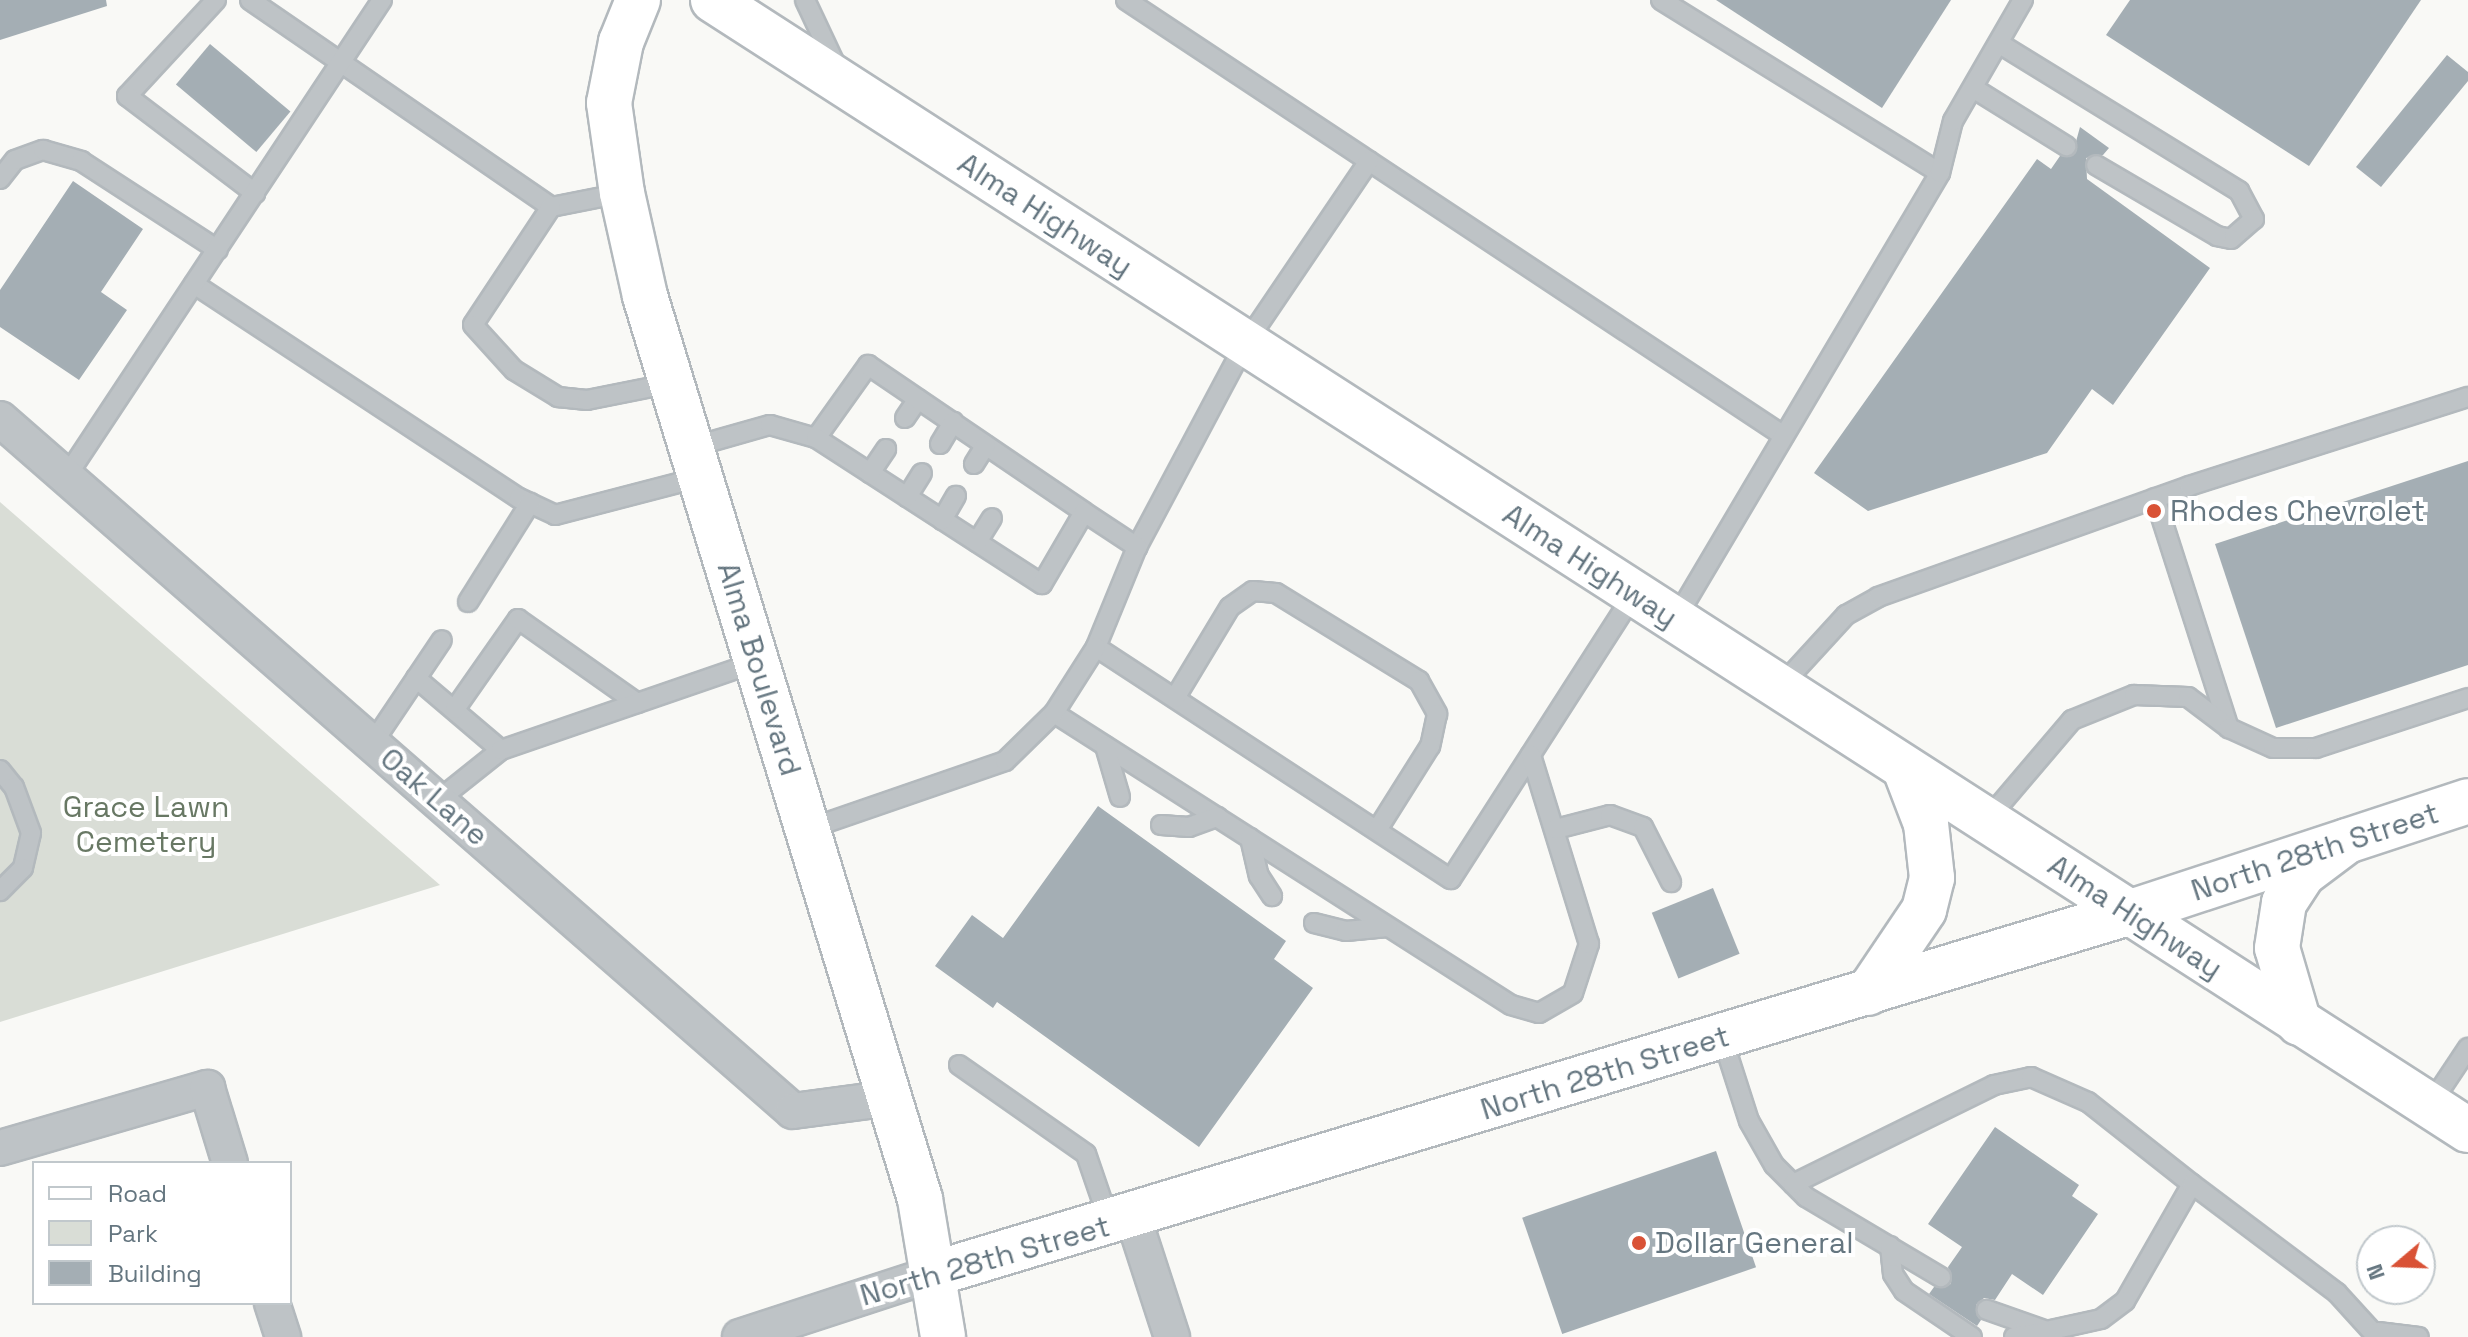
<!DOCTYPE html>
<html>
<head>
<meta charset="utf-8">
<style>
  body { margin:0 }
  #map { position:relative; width:2468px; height:1337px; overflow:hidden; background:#f9f9f6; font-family:"Space Grotesk",sans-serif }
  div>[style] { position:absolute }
  .green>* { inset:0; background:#d9ddd6 }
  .building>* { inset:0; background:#a4aeb4; transform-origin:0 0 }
  .roads { filter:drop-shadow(2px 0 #b3b9bd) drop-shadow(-2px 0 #b3b9bd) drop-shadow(0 2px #b3b9bd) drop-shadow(0 -2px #b3b9bd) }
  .lane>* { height:18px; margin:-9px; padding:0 9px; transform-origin:9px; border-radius:9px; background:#bec3c6 }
  .street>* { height:34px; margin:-17px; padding:0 17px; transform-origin:17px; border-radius:17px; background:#bec3c6 }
  .secondary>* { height:44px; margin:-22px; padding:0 22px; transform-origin:22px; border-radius:22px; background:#fff }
  .primary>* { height:44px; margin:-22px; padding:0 22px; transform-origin:22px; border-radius:22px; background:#fff }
  .dots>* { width:22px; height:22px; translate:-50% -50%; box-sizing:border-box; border:4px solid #fff; border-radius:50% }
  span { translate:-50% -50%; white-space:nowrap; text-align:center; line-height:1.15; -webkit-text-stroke:8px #fff; paint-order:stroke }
  .street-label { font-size:30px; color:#657680 }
  .poi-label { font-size:30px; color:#657680 }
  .left { translate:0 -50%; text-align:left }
  .park-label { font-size:30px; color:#687864 }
  .legend { position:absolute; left:32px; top:1161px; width:260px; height:144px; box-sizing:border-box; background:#fff; border:2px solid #c1c8cc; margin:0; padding:10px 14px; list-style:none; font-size:24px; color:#657680 }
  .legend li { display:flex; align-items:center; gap:16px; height:40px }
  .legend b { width:40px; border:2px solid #c1c8cc }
  .north { position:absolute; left:2356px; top:1225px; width:80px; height:80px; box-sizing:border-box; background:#fff; border:2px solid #c1c8cc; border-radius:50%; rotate:251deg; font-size:22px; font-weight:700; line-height:32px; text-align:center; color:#657680 }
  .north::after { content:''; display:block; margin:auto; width:28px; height:36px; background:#d95236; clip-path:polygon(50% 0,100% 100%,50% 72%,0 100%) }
</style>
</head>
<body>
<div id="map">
  <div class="green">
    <div style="clip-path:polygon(0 502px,440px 885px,0 1022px)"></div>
  </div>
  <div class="building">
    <div style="clip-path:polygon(0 0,106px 0,107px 6px,0 40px)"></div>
    <div style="clip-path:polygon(1716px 0,1951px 0,1882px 108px)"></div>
    <div style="clip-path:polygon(2130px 0,2421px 0,2309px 166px,2106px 35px)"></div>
    <div style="left:210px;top:44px;width:105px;height:53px;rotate:40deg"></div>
    <div style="clip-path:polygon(2447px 55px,2468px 72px,2468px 81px,2381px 187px,2356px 167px)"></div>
    <div style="clip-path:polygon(2080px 127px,2109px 148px,2103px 155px,2086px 158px,2087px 179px,2210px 268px,2113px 405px,2092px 389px,2047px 453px,1868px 511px,1814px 473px,2037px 159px,2051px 169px,2060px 156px,2072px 156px)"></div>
    <div style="clip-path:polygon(73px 181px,143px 229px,101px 292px,127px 310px,79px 380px,0 327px,0 290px)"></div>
    <div style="clip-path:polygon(2468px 461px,2468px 665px,2276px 728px,2215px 544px)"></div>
    <div style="clip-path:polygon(1098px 806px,1286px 941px,1274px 959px,1313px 988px,1199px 1147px,997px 1002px,993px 1008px,935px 966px,972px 915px,1003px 938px)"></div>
    <div style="left:1713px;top:888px;width:71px;height:66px;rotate:68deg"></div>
    <div style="clip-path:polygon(1995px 1127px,2079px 1185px,2072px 1196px,2098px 1214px,2043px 1295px,2012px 1274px,1995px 1300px,1984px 1298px,1976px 1305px,1981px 1320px,1977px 1326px,1929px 1294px,1934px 1287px,1951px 1284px,1948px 1267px,1962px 1247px,1928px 1224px)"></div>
    <div style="left:1716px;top:1151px;width:123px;height:205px;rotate:71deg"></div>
  </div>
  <div class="roads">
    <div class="lane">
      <div style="left:216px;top:0;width:131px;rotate:132.8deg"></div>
      <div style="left:127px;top:96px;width:161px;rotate:37.2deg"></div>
      <div style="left:250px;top:0;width:365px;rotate:34.5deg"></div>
      <div style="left:805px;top:0;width:77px;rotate:64.8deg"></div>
      <div style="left:1126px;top:0;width:789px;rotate:33.53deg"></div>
      <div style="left:1661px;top:0;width:328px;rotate:31.8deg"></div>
      <div style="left:2000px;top:44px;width:281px;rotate:31.6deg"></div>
      <div style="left:2239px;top:191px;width:32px;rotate:62deg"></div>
      <div style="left:2254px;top:219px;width:30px;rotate:139deg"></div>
      <div style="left:2231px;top:239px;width:14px;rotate:-168deg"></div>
      <div style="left:2217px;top:236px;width:140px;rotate:-149.6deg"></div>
      <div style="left:1973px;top:88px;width:110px;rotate:31.9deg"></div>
      <div style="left:1369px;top:161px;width:221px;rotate:124.1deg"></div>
      <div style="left:1245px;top:344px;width:230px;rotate:118deg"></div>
      <div style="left:1137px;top:547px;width:108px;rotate:112.3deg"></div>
      <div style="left:1096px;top:647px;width:424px;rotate:33.2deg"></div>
      <div style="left:1451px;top:879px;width:339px;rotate:-57.3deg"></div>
      <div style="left:0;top:179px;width:24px;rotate:-52deg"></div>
      <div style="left:15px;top:160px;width:30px;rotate:-20deg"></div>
      <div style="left:43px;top:150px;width:40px;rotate:16deg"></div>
      <div style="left:81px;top:161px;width:163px;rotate:33deg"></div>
      <div style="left:622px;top:193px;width:72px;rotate:168.8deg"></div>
      <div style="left:551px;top:207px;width:141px;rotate:123.5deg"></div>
      <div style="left:473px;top:325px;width:61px;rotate:47.7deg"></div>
      <div style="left:514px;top:370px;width:52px;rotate:31.5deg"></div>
      <div style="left:558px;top:397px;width:29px;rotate:6deg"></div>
      <div style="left:587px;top:400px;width:87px;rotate:-11.3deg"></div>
      <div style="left:194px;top:284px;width:389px;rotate:33.4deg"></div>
      <div style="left:519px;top:498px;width:40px;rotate:25deg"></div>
      <div style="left:555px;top:515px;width:151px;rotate:-14.6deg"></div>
      <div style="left:905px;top:418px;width:23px;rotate:-56deg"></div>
      <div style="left:816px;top:438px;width:90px;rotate:-54.5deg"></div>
      <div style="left:868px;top:365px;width:261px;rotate:34.2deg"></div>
      <div style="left:940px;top:444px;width:26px;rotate:-59deg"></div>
      <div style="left:692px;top:447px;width:81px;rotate:-15.8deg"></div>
      <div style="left:770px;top:425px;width:48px;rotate:15.8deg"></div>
      <div style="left:816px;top:438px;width:269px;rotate:32.9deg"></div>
      <div style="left:1042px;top:584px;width:83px;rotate:-59.7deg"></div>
      <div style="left:1084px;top:512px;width:64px;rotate:33.4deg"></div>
      <div style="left:974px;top:464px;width:22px;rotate:-58deg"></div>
      <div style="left:870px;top:473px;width:29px;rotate:-56deg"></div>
      <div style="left:66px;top:477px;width:572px;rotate:-56.48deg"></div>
      <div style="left:907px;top:497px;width:28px;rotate:-58deg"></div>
      <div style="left:2155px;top:498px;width:242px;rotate:72.2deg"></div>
      <div style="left:942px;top:520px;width:28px;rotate:-60deg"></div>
      <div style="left:977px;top:542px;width:28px;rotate:-58deg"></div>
      <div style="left:468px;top:602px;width:117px;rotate:-57.9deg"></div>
      <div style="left:1675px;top:620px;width:520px;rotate:-59.34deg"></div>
      <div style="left:1940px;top:173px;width:54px;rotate:-76deg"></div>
      <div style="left:1953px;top:121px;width:140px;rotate:-60deg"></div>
      <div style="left:416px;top:678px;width:111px;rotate:40.3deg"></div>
      <div style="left:1780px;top:687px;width:98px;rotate:-47.5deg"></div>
      <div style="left:1846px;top:615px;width:37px;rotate:-29deg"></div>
      <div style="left:1878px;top:597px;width:330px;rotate:-19.6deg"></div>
      <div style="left:2189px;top:486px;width:293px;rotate:-17.7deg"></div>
      <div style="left:1175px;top:698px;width:106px;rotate:-58.9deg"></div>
      <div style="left:1230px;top:607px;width:28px;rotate:-35deg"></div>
      <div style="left:1253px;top:591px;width:23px;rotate:5deg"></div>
      <div style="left:1276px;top:593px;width:168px;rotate:31.6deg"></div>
      <div style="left:1419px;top:681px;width:38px;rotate:61deg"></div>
      <div style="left:1437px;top:714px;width:33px;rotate:102deg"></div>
      <div style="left:1430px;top:746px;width:99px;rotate:122.2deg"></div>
      <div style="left:455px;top:709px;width:110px;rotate:-55deg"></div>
      <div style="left:518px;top:619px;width:146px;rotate:35.2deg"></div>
      <div style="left:1054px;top:713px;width:542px;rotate:32.58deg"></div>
      <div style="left:1511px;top:1005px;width:29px;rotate:16deg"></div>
      <div style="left:1539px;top:1013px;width:39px;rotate:-30deg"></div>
      <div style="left:1573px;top:993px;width:52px;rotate:-71.9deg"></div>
      <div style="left:1589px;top:944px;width:198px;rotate:-107.1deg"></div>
      <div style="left:372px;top:744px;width:125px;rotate:-56.1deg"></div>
      <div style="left:1105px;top:746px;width:53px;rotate:73.6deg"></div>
      <div style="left:0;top:770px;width:22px;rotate:51deg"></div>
      <div style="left:14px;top:787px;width:49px;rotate:69.7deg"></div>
      <div style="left:31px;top:833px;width:36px;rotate:103deg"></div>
      <div style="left:23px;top:868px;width:33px;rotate:135deg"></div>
      <div style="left:437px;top:801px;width:82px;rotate:-38.6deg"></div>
      <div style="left:501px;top:750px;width:271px;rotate:-19deg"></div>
      <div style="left:1986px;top:821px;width:133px;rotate:-49.6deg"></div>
      <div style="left:2072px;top:720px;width:67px;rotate:-22deg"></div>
      <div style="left:2134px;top:695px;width:54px;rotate:2.1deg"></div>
      <div style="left:2188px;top:697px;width:51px;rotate:37.1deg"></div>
      <div style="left:2229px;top:728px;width:48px;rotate:24.4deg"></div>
      <div style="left:2273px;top:748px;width:43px"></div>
      <div style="left:2316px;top:748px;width:160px;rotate:-18.2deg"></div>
      <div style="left:1161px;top:825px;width:28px;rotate:4deg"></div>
      <div style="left:1189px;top:827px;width:30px;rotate:-20deg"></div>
      <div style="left:808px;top:829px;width:208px;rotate:-19deg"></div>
      <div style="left:1005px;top:761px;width:69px;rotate:-44.4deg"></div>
      <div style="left:1054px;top:713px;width:78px;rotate:-57.5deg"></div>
      <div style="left:1556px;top:829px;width:56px;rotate:-14.5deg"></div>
      <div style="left:1610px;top:815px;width:35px;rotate:20deg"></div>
      <div style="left:1643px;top:827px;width:62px;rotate:63deg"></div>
      <div style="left:1250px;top:838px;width:39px;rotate:77deg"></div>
      <div style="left:1259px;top:876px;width:24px;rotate:57deg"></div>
      <div style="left:1314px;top:923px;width:33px;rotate:14deg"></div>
      <div style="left:1346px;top:931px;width:42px;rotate:-5.4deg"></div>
      <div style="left:1722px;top:1037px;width:88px;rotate:72.2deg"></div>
      <div style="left:1749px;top:1121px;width:51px;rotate:60.4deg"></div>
      <div style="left:1774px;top:1165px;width:45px;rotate:45deg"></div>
      <div style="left:1806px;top:1197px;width:157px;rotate:30.7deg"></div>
      <div style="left:959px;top:1065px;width:155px;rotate:35deg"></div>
      <div style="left:1086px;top:1154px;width:71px;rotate:71.1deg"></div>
      <div style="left:2430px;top:1105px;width:69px;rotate:-56.3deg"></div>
      <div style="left:1793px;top:1184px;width:224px;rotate:-26.2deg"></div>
      <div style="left:1994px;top:1085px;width:38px;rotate:-12deg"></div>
      <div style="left:2031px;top:1077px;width:62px;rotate:23.7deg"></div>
      <div style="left:2088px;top:1102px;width:132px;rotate:38.3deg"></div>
      <div style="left:2192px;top:1184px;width:135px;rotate:119.8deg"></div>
      <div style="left:2125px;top:1301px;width:30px;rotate:143deg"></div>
      <div style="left:2101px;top:1319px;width:55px;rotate:167.5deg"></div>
      <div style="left:2047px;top:1331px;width:64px;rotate:-160.7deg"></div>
      <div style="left:2192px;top:1184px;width:181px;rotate:36.9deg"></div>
      <div style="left:2337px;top:1293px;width:59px;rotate:47.7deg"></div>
      <div style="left:1890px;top:1246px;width:28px;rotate:84deg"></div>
      <div style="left:1893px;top:1274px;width:20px;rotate:57deg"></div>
      <div style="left:1904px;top:1291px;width:82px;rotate:34.1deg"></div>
      <div style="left:2378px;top:1332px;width:41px;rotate:7deg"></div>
      <div style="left:2014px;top:1337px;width:31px;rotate:-9deg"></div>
    </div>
    <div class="street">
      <div style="left:0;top:419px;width:1052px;rotate:41.11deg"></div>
      <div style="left:793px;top:1111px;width:98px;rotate:-7.6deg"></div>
      <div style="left:0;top:1148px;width:216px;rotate:-16.2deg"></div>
      <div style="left:207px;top:1088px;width:78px;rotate:73deg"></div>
      <div style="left:1133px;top:1217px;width:126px;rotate:72deg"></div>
      <div style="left:272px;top:1303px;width:36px;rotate:72deg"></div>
      <div style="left:740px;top:1337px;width:200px;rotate:-18.1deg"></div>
    </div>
    <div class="secondary">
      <div style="left:638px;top:0;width:45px;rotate:112deg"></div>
      <div style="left:621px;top:42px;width:62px;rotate:101.1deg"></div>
      <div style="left:609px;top:103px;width:91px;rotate:81.8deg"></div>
      <div style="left:622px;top:193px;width:106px;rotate:77.4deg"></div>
      <div style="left:645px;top:296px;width:944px;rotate:73.06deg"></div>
      <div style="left:920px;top:1199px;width:140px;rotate:80.5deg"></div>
      <div style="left:930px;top:1275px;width:1251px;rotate:-16.81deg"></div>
      <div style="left:2128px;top:913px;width:358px;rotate:-18.2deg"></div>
    </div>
    <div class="primary">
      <div style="left:713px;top:0;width:2087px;rotate:32.78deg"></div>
      <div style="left:1868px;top:993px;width:100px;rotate:-56deg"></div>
      <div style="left:1924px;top:910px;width:33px;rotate:-76deg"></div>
      <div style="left:1932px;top:878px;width:54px;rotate:-96.3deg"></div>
      <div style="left:1926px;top:824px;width:59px;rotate:-110.9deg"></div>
      <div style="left:2299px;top:1023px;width:78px;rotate:-106.3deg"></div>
      <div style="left:2277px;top:948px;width:46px;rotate:-81.2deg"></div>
      <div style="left:2284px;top:903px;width:35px;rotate:-57deg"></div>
      <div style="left:2303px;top:874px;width:55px;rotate:-36.9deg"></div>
    </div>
  </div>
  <div class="dots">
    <div style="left:2154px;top:511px;background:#d95236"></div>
    <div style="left:1639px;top:1243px;background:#d95236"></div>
  </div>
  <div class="street-label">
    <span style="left:1045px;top:215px;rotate:33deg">Alma Highway</span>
    <span style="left:1590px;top:566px;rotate:33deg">Alma Highway</span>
    <span style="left:759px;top:669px;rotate:73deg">Alma Boulevard</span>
    <span style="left:434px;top:797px;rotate:41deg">Oak Lane</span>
    <span style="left:2315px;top:852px;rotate:-18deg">North 28th Street</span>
    <span style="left:2135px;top:917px;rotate:33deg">Alma Highway</span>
    <span style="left:1605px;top:1073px;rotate:-17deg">North 28th Street</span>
    <span style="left:985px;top:1261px;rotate:-16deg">North 28th Street</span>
  </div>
  <div class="poi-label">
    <span class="left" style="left:2170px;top:511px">Rhodes Chevrolet</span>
    <span class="left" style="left:1655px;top:1243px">Dollar General</span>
  </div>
  <div class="park-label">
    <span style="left:146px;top:824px">Grace Lawn<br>Cemetery</span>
  </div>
  <ul class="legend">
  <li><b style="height:10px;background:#fff"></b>Road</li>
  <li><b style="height:22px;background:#d9ddd6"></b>Park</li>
  <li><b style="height:22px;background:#a4aeb4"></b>Building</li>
  </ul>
  <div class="north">N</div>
</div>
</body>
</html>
